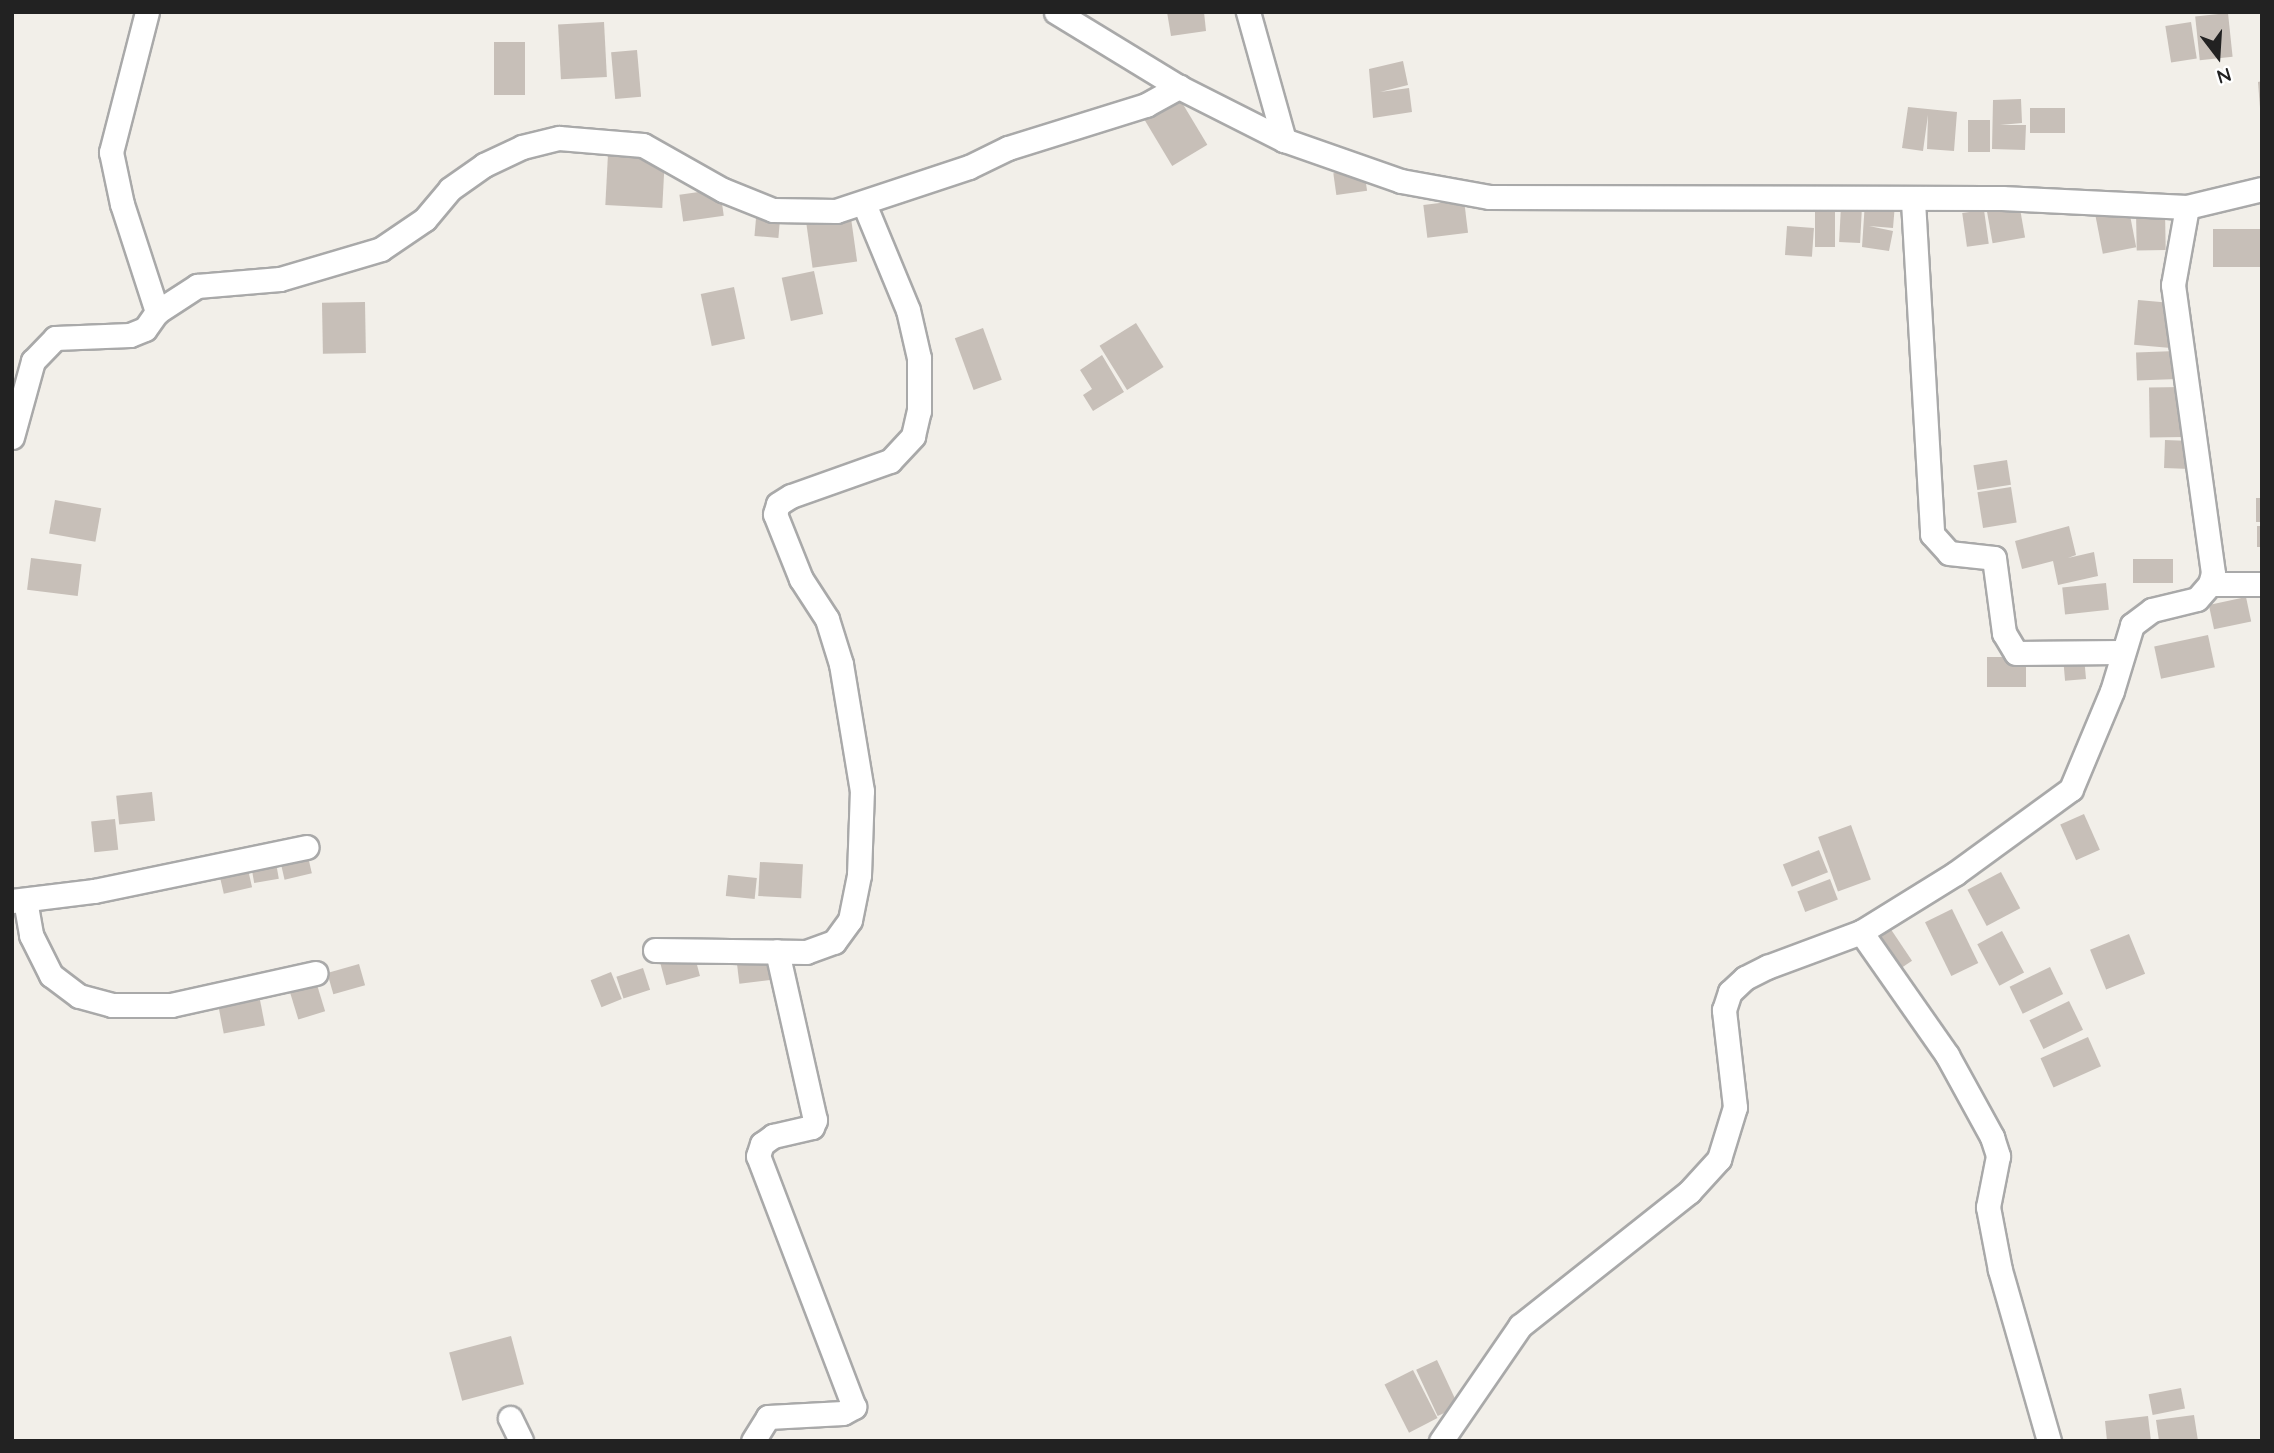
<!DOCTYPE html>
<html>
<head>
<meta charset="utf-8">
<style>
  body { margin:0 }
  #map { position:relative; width:2274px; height:1453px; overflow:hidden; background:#f2efe9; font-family:Quicksand,sans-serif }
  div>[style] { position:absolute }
  .building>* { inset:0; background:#c7bfb8; transform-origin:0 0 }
  .roads { filter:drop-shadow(2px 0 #a9a9a9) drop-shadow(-2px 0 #a9a9a9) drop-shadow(0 2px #a9a9a9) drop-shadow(0 -2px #a9a9a9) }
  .minor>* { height:23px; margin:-11.5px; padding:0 11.5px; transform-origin:11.5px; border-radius:11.5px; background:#fff }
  span { translate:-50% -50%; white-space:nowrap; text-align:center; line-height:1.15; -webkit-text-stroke:5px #fff; paint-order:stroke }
  .frame { position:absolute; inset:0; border:14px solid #222; pointer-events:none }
  .north { position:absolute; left:2183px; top:21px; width:70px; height:70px; -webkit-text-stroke:5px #fff; paint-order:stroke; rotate:163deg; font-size:19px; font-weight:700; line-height:28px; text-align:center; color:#222 }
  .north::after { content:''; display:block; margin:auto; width:24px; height:32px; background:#222; clip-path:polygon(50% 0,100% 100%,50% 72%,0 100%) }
</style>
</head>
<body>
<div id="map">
  <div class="building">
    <div style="clip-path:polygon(1167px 12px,1204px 12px,1206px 31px,1171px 36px)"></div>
    <div style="left:2228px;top:13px;width:44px;height:33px;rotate:84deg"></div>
    <div style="left:604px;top:22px;width:55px;height:46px;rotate:87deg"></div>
    <div style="left:2191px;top:22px;width:37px;height:26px;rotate:81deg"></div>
    <div style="left:494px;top:42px;width:31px;height:53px"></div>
    <div style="left:637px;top:50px;width:47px;height:26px;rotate:85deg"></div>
    <div style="clip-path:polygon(1403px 61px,1408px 85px,1380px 92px,1409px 88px,1412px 112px,1373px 118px,1369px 69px)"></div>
    <div style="clip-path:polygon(2262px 81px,2262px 108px,2260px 108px,2258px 82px)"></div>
    <div style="left:1178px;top:96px;width:57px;height:41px;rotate:59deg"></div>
    <div style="clip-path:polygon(2021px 99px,2022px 123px,2000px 125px,2026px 125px,2025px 150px,1992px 149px,1993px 100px)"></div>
    <div style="clip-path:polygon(1908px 107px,1957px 112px,1954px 151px,1927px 149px,1928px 115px,1923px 151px,1902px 148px)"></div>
    <div style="left:2065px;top:108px;width:25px;height:35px;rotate:90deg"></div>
    <div style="left:1968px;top:120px;width:22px;height:32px"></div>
    <div style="left:608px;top:154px;width:57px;height:51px;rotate:3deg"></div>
    <div style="left:1364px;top:169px;width:22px;height:31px;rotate:82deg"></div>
    <div style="left:720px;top:189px;width:27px;height:41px;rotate:82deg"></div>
    <div style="left:1464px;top:200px;width:33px;height:41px;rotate:83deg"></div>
    <div style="clip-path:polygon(1865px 202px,1895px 204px,1893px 228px,1869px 226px,1893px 231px,1889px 251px,1862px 247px)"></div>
    <div style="left:2019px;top:203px;width:35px;height:33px;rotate:80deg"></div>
    <div style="left:1815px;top:205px;width:20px;height:42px"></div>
    <div style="left:2128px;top:205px;width:43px;height:34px;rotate:79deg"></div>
    <div style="left:1841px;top:206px;width:21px;height:36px;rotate:3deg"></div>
    <div style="left:757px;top:207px;width:24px;height:29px;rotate:5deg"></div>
    <div style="left:1984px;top:210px;width:34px;height:22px;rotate:82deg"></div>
    <div style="left:2165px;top:210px;width:40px;height:29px;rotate:89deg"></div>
    <div style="left:851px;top:218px;width:44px;height:45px;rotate:82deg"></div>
    <div style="left:1787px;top:226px;width:27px;height:29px;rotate:4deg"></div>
    <div style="left:2262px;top:229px;width:38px;height:49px;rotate:90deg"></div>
    <div style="left:814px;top:271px;width:44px;height:33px;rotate:78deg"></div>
    <div style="left:734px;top:287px;width:53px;height:34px;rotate:78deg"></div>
    <div style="left:2138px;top:300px;width:34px;height:45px;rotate:5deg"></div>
    <div style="left:365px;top:302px;width:51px;height:43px;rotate:89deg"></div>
    <div style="left:1136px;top:323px;width:52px;height:43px;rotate:58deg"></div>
    <div style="left:983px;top:328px;width:55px;height:30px;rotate:70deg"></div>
    <div style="left:2176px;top:351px;width:28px;height:40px;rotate:88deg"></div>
    <div style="clip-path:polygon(1102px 355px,1124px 392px,1093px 411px,1083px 395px,1092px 389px,1080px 370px)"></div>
    <div style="left:2183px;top:387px;width:50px;height:34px;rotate:89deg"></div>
    <div style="left:2165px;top:440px;width:26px;height:28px;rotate:2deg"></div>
    <div style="left:2007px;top:460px;width:25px;height:34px;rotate:81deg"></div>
    <div style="left:2011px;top:487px;width:36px;height:34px;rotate:81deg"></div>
    <div style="left:2256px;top:498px;width:6px;height:24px"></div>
    <div style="left:55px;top:500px;width:47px;height:34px;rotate:10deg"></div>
    <div style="clip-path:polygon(2069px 526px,2076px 555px,2068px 558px,2094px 552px,2098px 576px,2058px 585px,2053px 561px,2022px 569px,2015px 541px)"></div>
    <div style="left:2257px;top:526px;width:5px;height:21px"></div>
    <div style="left:31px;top:558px;width:51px;height:32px;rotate:7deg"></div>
    <div style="left:2133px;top:559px;width:40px;height:24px"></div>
    <div style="left:2106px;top:583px;width:27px;height:44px;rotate:84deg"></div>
    <div style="left:2246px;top:597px;width:25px;height:38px;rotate:78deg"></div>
    <div style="left:2208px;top:635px;width:33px;height:55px;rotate:78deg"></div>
    <div style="left:2084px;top:656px;width:23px;height:21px;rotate:85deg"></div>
    <div style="left:2026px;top:657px;width:30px;height:39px;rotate:90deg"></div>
    <div style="left:152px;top:792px;width:29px;height:36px;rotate:84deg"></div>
    <div style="left:2084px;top:814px;width:39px;height:26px;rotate:66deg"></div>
    <div style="left:115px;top:819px;width:31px;height:24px;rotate:84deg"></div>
    <div style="left:1851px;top:825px;width:58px;height:35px;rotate:70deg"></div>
    <div style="left:306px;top:848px;width:26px;height:28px;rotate:77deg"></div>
    <div style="left:1819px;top:850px;width:24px;height:39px;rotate:68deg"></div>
    <div style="left:275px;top:857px;width:22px;height:25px;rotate:80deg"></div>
    <div style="left:246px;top:861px;width:27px;height:29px;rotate:77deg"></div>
    <div style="left:760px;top:862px;width:43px;height:34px;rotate:3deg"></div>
    <div style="left:2001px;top:872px;width:41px;height:38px;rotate:62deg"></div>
    <div style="left:728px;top:875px;width:29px;height:21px;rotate:6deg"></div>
    <div style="left:1830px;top:879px;width:22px;height:35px;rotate:69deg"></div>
    <div style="left:1952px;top:909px;width:60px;height:30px;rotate:64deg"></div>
    <div style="left:1888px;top:925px;width:43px;height:22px;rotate:56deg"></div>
    <div style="left:2002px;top:931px;width:47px;height:28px;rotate:62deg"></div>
    <div style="left:2129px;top:934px;width:43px;height:42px;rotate:68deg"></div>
    <div style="left:693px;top:950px;width:27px;height:35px;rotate:75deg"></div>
    <div style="left:769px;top:954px;width:26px;height:33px;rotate:83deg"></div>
    <div style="left:359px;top:964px;width:22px;height:33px;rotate:74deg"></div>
    <div style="left:2050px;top:967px;width:30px;height:45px;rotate:64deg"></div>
    <div style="left:643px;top:968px;width:23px;height:28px;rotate:72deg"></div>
    <div style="left:611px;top:972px;width:29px;height:22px;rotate:68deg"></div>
    <div style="left:314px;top:975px;width:38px;height:28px;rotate:73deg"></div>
    <div style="left:260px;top:1000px;width:26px;height:42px;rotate:79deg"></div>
    <div style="left:2069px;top:1001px;width:32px;height:44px;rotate:64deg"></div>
    <div style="left:2088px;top:1037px;width:32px;height:52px;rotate:66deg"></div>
    <div style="left:511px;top:1336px;width:50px;height:64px;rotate:75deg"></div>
    <div style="left:1437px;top:1360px;width:51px;height:23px;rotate:65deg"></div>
    <div style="left:1413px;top:1370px;width:54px;height:32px;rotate:63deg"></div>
    <div style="left:2181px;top:1388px;width:21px;height:33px;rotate:79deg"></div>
    <div style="clip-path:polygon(2194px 1415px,2198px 1441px,2159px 1441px,2156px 1420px)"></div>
    <div style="clip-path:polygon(2148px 1416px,2151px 1441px,2107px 1441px,2105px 1421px)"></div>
  </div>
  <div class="roads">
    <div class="minor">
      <div style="left:147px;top:12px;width:145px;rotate:104.4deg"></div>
      <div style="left:111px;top:152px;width:53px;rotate:78.1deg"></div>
      <div style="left:122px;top:204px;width:114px;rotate:72deg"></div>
      <div style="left:1056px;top:12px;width:144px;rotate:31.4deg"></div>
      <div style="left:1248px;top:12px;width:133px;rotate:74.3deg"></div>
      <div style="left:1913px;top:201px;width:334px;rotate:86.7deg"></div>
      <div style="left:1932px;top:534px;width:25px;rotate:48deg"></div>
      <div style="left:1949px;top:553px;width:45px;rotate:6.3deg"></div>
      <div style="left:1994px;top:558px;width:76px;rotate:82.4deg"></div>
      <div style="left:2004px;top:633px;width:23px;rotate:59deg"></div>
      <div style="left:2016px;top:653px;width:104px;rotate:-0.6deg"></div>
      <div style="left:12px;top:437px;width:79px;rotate:-74.6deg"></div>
      <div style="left:33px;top:361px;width:32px;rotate:-46deg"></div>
      <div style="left:55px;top:338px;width:75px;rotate:-2.3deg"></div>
      <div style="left:130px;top:335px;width:16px;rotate:-22deg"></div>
      <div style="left:145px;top:329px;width:21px;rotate:-55deg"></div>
      <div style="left:157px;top:312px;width:48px;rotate:-33deg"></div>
      <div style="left:197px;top:286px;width:83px;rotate:-4.8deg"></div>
      <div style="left:280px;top:279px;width:105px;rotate:-16.5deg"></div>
      <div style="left:381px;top:249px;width:53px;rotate:-34.3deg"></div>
      <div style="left:425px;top:219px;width:39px;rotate:-50deg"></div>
      <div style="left:450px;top:189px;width:42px;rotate:-35.2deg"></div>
      <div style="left:484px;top:165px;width:42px;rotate:-25.3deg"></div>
      <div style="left:522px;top:147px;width:38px;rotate:-14deg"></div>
      <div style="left:559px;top:138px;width:84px;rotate:4.8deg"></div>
      <div style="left:643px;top:145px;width:92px;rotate:29.4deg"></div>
      <div style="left:723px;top:190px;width:54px;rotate:21.8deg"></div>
      <div style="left:773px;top:210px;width:63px;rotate:0.9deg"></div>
      <div style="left:836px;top:211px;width:140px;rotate:-18.3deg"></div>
      <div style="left:969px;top:167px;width:43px;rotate:-26deg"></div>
      <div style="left:1008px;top:148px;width:145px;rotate:-17.3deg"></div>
      <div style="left:1146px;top:105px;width:38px;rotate:-29deg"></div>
      <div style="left:1179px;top:87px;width:118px;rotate:26.8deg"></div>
      <div style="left:1284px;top:140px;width:124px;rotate:19.3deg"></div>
      <div style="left:1401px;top:181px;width:89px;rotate:10.3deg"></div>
      <div style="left:1489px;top:197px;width:513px;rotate:0.11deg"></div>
      <div style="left:2002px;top:198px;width:185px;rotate:2.8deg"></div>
      <div style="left:2187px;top:207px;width:77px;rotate:-13.5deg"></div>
      <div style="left:2210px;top:584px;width:52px"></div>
      <div style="left:25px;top:900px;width:36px;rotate:80deg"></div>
      <div style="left:31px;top:935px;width:45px;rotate:63.4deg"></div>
      <div style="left:51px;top:975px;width:35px;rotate:37deg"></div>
      <div style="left:79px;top:996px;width:34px;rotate:15deg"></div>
      <div style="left:112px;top:1005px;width:59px"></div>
      <div style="left:171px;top:1005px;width:148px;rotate:-12.5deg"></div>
      <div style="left:12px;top:901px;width:83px;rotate:-7deg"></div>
      <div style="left:94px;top:891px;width:217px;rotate:-11.7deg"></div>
      <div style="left:1861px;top:932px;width:150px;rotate:55deg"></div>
      <div style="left:1947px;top:1055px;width:94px;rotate:61.2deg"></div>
      <div style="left:1992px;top:1137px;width:20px;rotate:72deg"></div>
      <div style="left:1998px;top:1156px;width:52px;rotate:101.1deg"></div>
      <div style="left:1988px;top:1207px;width:64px;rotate:79.2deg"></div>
      <div style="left:2000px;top:1270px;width:178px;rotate:74deg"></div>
      <div style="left:655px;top:950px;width:151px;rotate:0.8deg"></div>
      <div style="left:806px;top:952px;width:30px;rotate:-20deg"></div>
      <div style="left:834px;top:942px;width:27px;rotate:-54deg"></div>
      <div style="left:850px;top:920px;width:46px;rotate:-78.7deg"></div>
      <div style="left:859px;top:875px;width:84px;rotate:-88deg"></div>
      <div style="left:862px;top:791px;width:129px;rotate:-99.4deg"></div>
      <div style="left:841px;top:664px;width:47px;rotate:-107.3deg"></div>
      <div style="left:827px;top:619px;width:48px;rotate:-123deg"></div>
      <div style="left:801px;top:579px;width:70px;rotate:-111.8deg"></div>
      <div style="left:775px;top:514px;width:10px;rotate:-73deg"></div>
      <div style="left:778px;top:504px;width:15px;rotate:-32deg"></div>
      <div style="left:791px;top:496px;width:105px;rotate:-19.5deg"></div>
      <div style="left:890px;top:461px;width:34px;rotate:-47deg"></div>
      <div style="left:913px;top:436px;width:26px;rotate:-77deg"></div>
      <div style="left:919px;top:411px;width:53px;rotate:-90deg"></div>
      <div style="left:919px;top:358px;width:49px;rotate:-102.9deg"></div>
      <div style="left:908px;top:310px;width:115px;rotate:-112.5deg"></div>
      <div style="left:510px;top:1418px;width:25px;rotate:64deg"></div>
      <div style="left:753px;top:1441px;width:28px;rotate:-58deg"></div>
      <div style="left:768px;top:1417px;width:75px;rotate:-3.1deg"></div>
      <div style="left:843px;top:1413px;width:13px;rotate:-29deg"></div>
      <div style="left:854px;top:1407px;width:269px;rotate:-110.9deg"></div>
      <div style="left:758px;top:1156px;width:13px;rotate:-72deg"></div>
      <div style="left:762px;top:1144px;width:14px;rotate:-36deg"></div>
      <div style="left:773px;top:1136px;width:40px;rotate:-13deg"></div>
      <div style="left:812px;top:1127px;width:8px;rotate:-67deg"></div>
      <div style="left:815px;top:1120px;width:173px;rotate:-102.7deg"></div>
      <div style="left:1441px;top:1441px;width:140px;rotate:-55.5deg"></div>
      <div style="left:1520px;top:1326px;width:216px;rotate:-38.4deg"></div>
      <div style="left:1689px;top:1192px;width:45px;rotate:-47.7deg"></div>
      <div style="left:1719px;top:1159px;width:54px;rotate:-72.9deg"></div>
      <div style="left:1735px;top:1107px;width:98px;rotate:-96.5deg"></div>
      <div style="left:1724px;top:1010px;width:19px;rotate:-72deg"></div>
      <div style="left:1730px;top:992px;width:21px;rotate:-43deg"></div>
      <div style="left:1745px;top:978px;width:25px;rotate:-27deg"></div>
      <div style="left:1767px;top:967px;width:100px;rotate:-20.4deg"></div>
      <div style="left:1861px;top:932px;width:112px;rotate:-31.8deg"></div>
      <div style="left:1956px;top:873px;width:142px;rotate:-36.1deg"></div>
      <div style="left:2071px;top:789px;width:106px;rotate:-67.3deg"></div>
      <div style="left:2112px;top:691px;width:69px;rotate:-73.1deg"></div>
      <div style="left:2132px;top:625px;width:25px;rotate:-37deg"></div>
      <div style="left:2152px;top:610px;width:46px;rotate:-13.7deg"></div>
      <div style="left:2197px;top:599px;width:20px;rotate:-49deg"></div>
      <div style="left:2210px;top:584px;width:11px;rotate:-75deg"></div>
      <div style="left:2213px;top:573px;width:291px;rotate:-97.9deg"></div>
      <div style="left:2173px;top:285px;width:79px;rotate:-79.8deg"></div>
    </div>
  </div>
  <div class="frame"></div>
  <div class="north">N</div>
</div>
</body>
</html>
